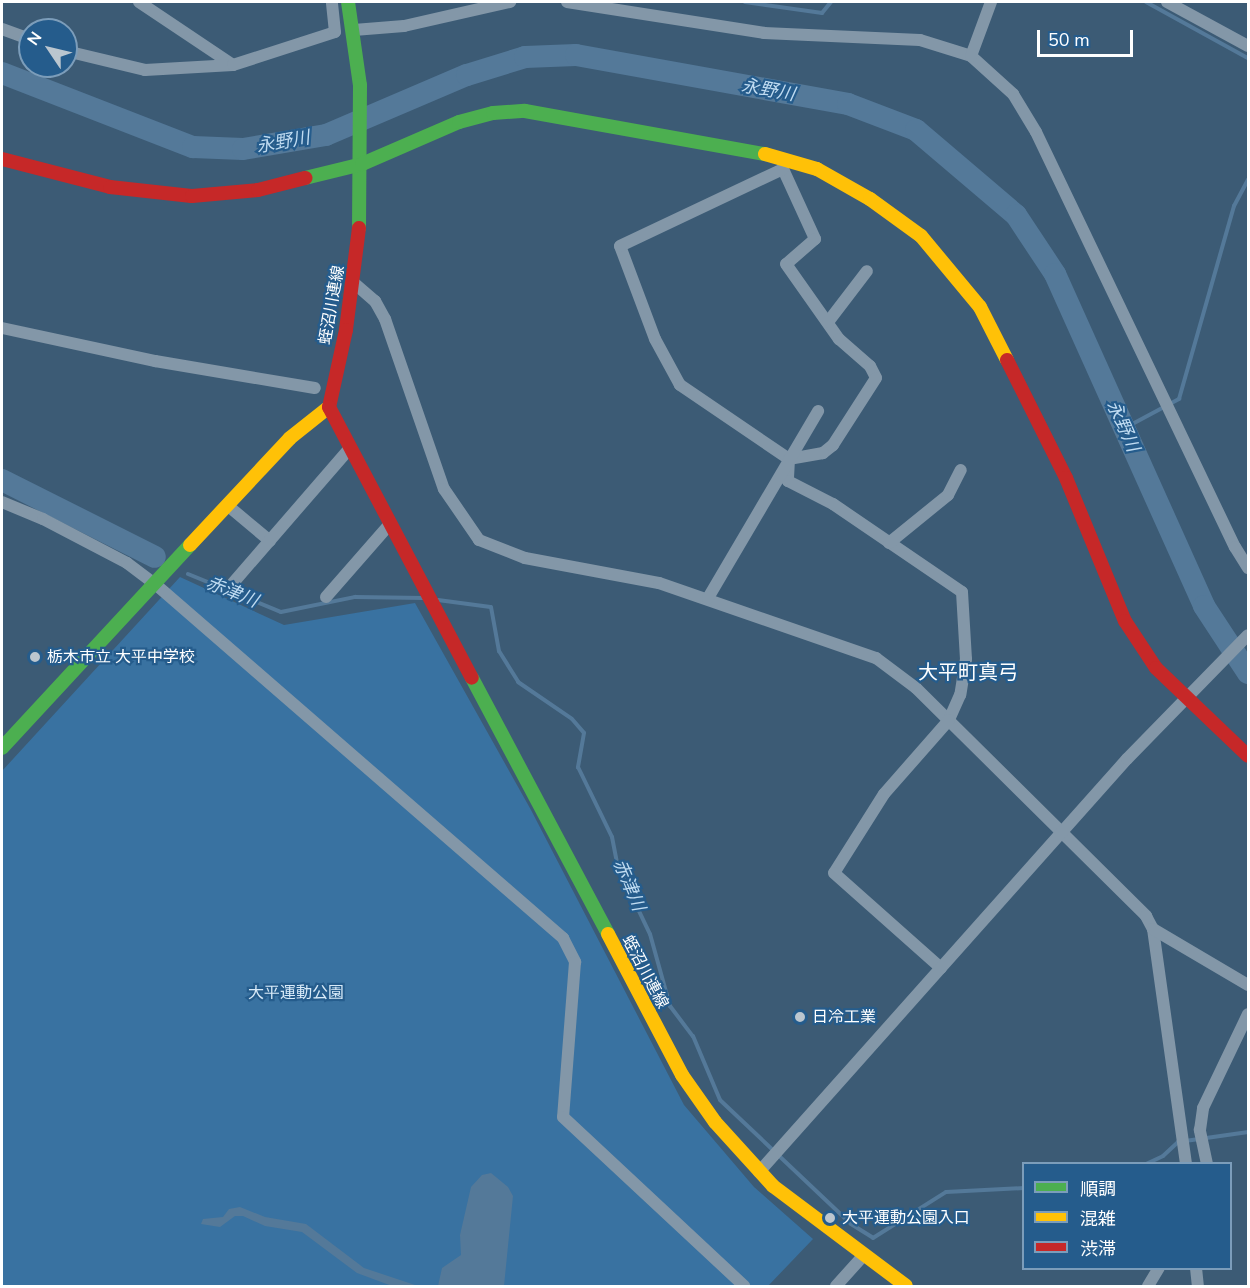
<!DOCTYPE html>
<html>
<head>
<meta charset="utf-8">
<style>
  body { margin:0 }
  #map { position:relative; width:1250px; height:1288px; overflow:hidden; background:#3c5b75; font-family:"Nunito Sans","Noto Sans JP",sans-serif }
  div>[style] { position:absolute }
  .green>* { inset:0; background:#3972a1 }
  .water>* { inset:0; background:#547999 }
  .stream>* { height:4px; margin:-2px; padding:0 2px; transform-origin:2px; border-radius:2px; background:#547999 }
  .river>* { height:22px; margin:-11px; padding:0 11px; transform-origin:11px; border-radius:11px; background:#547999 }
  .street>* { height:12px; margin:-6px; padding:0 6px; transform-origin:6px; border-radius:6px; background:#8397a8 }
  .fast>* { height:14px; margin:-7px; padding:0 7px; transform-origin:7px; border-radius:7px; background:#4caf50 }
  .slow>* { height:14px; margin:-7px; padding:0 7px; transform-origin:7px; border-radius:7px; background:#ffc107 }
  .jam>* { height:14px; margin:-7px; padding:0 7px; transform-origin:7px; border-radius:7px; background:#c62828 }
  .dots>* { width:16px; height:16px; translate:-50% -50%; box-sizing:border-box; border:3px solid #255c8c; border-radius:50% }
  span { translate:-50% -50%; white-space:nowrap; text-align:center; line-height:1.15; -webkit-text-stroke:4.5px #255c8c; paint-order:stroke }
  .street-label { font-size:16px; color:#fff }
  .poi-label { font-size:16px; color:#fff }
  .left { translate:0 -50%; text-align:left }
  .park-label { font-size:16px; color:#d8eaf8 }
  .water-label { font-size:18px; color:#bfdbf1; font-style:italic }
  .quarter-label { font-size:20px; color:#fff }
  .frame { position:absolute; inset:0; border:3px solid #fff; pointer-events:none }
  .legend { position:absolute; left:1022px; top:1162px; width:210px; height:108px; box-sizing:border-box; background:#255c8c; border:2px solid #7c9dba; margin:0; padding:8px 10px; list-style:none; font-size:18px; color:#fff }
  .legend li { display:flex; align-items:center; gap:12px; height:30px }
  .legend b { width:30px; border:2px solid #7c9dba }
  .north { position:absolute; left:18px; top:18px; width:60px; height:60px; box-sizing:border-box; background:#255c8c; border:2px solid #7c9dba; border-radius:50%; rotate:305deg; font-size:16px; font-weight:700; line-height:24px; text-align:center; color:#fff }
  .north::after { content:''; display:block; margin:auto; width:21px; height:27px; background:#bbc6cf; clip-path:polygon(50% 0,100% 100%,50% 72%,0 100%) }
  .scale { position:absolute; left:1037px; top:30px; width:96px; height:27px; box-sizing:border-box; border:3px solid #fff; border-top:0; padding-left:8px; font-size:18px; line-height:21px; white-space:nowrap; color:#fff; -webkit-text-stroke:4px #255c8c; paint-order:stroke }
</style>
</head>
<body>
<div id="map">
  <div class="green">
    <div style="clip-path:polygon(180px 577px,284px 625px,415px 603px,531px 810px,684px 1105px,754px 1187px,813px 1239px,768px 1286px,2px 1286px,2px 771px)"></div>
  </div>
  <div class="water">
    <div style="clip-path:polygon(491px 1173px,508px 1187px,513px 1196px,504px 1286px,438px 1286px,442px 1268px,461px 1255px,460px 1235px,471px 1187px,482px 1175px)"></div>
    <div style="clip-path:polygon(240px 1207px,265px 1217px,306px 1224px,364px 1268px,418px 1286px,392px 1286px,357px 1273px,302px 1232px,265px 1226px,243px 1216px,235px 1216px,220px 1227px,201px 1224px,203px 1219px,223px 1217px,229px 1209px)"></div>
  </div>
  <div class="stream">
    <div style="left:745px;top:2px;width:78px;rotate:8.1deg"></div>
    <div style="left:822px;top:13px;width:14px;rotate:-51deg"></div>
    <div style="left:1146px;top:2px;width:116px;rotate:28.8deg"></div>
    <div style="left:1123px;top:429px;width:64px;rotate:-28.2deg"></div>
    <div style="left:1179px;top:399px;width:201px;rotate:-74.1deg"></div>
    <div style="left:1234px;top:206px;width:30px;rotate:-62deg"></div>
    <div style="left:188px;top:574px;width:100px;rotate:22.2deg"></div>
    <div style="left:281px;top:612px;width:76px;rotate:-11.5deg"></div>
    <div style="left:355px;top:597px;width:69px;rotate:0.8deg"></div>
    <div style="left:438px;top:600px;width:53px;rotate:7.5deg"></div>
    <div style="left:491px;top:607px;width:45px;rotate:79.7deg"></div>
    <div style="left:499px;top:651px;width:36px;rotate:58deg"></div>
    <div style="left:518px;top:682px;width:65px;rotate:34.4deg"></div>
    <div style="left:572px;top:719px;width:18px;rotate:49deg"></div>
    <div style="left:584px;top:733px;width:35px;rotate:100deg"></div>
    <div style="left:578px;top:767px;width:78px;rotate:64.1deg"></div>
    <div style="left:612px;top:837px;width:31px;rotate:79deg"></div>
    <div style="left:618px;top:867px;width:74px;rotate:64.5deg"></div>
    <div style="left:650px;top:934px;width:75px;rotate:74.5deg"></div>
    <div style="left:670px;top:1006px;width:38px;rotate:53deg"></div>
    <div style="left:693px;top:1036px;width:69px;rotate:67.1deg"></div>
    <div style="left:720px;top:1100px;width:180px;rotate:43.4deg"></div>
    <div style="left:851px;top:1224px;width:26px;rotate:32deg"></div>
    <div style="left:873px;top:1238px;width:86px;rotate:-32.2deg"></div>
    <div style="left:946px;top:1192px;width:78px;rotate:-2.9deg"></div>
    <div style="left:1146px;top:1164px;width:19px;rotate:-25deg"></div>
    <div style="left:1163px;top:1156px;width:21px;rotate:-43deg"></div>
    <div style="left:1178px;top:1142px;width:71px;rotate:-8.1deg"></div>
  </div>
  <div class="river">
    <div style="left:2px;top:73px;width:205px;rotate:21.2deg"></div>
    <div style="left:193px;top:147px;width:50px;rotate:2.3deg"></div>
    <div style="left:243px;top:149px;width:84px;rotate:-9.6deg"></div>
    <div style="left:326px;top:135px;width:153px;rotate:-23.1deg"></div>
    <div style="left:467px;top:75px;width:61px;rotate:-17.2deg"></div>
    <div style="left:525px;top:57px;width:51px;rotate:-2.2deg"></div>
    <div style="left:576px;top:55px;width:276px;rotate:10.2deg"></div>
    <div style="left:848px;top:104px;width:73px;rotate:20.9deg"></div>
    <div style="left:916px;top:130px;width:131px;rotate:40.4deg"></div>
    <div style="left:1016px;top:215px;width:71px;rotate:56.5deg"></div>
    <div style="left:1055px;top:274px;width:364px;rotate:65.8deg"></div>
    <div style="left:1204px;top:606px;width:80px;rotate:56.7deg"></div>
    <div style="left:2px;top:480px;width:171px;rotate:26.7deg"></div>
  </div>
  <div class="street">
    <div style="left:139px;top:2px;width:113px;rotate:33.8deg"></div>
    <div style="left:567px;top:2px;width:199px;rotate:8.9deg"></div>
    <div style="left:764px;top:33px;width:156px;rotate:2.6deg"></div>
    <div style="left:920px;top:40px;width:53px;rotate:17.4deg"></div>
    <div style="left:971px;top:56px;width:57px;rotate:42.1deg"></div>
    <div style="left:1013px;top:94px;width:44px;rotate:58.8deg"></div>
    <div style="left:1036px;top:132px;width:460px;rotate:64.4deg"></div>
    <div style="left:1235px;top:547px;width:25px;rotate:58deg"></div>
    <div style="left:1167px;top:2px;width:92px;rotate:28.5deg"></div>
    <div style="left:2px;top:29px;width:30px;rotate:20deg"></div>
    <div style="left:354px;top:30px;width:50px;rotate:-4.6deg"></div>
    <div style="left:404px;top:26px;width:109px;rotate:-12.8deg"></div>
    <div style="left:66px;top:51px;width:81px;rotate:13.5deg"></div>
    <div style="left:145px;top:70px;width:88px;rotate:-3.3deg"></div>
    <div style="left:233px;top:65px;width:107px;rotate:-17.9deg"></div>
    <div style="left:335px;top:32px;width:30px;rotate:-96deg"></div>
    <div style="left:971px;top:56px;width:58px;rotate:-69.7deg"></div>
    <div style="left:783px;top:169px;width:77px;rotate:65.4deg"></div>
    <div style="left:815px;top:239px;width:38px;rotate:139deg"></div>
    <div style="left:786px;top:264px;width:92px;rotate:54.8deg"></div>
    <div style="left:839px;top:339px;width:41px;rotate:41.1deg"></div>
    <div style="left:870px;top:366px;width:13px;rotate:63deg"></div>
    <div style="left:876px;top:378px;width:80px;rotate:122.7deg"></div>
    <div style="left:833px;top:445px;width:13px;rotate:141deg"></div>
    <div style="left:823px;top:453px;width:35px;rotate:170deg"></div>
    <div style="left:789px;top:459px;width:132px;rotate:-145.8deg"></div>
    <div style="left:680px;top:385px;width:52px;rotate:-118.5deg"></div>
    <div style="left:655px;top:339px;width:99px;rotate:-110.6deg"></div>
    <div style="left:620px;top:246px;width:180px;rotate:-25.3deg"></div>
    <div style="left:354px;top:283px;width:28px;rotate:41deg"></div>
    <div style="left:375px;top:301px;width:21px;rotate:61deg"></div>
    <div style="left:385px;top:319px;width:180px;rotate:70.9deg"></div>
    <div style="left:444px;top:489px;width:62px;rotate:55.5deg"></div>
    <div style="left:479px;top:540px;width:49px;rotate:21.4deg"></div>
    <div style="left:525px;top:558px;width:136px;rotate:10.6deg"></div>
    <div style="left:659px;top:583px;width:230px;rotate:19.1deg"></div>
    <div style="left:876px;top:658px;width:50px;rotate:36.9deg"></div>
    <div style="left:916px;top:688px;width:324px;rotate:44.7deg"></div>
    <div style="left:1146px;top:916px;width:15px;rotate:62deg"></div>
    <div style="left:1153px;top:929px;width:237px;rotate:82deg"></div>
    <div style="left:828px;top:322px;width:64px;rotate:-52.6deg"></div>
    <div style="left:2px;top:328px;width:157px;rotate:12.2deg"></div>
    <div style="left:155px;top:361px;width:162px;rotate:9.6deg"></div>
    <div style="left:789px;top:459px;width:22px;rotate:93deg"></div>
    <div style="left:788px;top:481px;width:51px;rotate:27.1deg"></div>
    <div style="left:833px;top:504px;width:156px;rotate:34.3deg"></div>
    <div style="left:962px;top:592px;width:67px;rotate:86.6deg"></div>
    <div style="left:966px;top:659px;width:36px;rotate:99deg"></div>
    <div style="left:960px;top:695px;width:27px;rotate:114deg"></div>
    <div style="left:949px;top:720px;width:98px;rotate:131.3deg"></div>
    <div style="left:884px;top:794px;width:93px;rotate:122.3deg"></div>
    <div style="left:834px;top:873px;width:143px;rotate:41.6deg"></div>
    <div style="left:2px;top:502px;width:44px;rotate:22.5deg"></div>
    <div style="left:43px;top:519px;width:95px;rotate:27.6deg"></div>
    <div style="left:127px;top:563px;width:34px;rotate:37deg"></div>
    <div style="left:154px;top:583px;width:542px;rotate:40.96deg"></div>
    <div style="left:563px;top:938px;width:27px;rotate:63deg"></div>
    <div style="left:575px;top:962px;width:155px;rotate:94.4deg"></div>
    <div style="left:563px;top:1117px;width:248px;rotate:43deg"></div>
    <div style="left:227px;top:505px;width:56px;rotate:39.9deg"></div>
    <div style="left:889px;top:543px;width:76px;rotate:-39.1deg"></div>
    <div style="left:948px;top:495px;width:28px;rotate:-63deg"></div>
    <div style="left:233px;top:583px;width:179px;rotate:-49.1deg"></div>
    <div style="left:326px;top:597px;width:97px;rotate:-48.8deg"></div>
    <div style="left:708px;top:598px;width:217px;rotate:-59.5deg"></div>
    <div style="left:1153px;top:929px;width:110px;rotate:30.5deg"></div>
    <div style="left:1207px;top:1164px;width:35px;rotate:-102deg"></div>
    <div style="left:1200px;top:1130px;width:22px;rotate:-82deg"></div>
    <div style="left:1203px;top:1108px;width:104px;rotate:-64.4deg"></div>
    <div style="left:759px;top:1172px;width:553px;rotate:-48.3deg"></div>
    <div style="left:1127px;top:759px;width:173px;rotate:-45.7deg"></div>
    <div style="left:1196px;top:1268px;width:18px;rotate:84deg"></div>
    <div style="left:836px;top:1286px;width:40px;rotate:-48deg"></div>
    <div style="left:1148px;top:1286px;width:21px;rotate:-59deg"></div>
  </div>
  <div class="fast">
    <div style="left:348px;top:2px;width:84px;rotate:81.8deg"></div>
    <div style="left:360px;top:85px;width:143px;rotate:90.4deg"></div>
    <div style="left:305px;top:178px;width:59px;rotate:-13.8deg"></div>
    <div style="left:362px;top:164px;width:106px;rotate:-23.4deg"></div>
    <div style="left:459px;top:122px;width:35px;rotate:-15deg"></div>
    <div style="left:493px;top:113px;width:32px;rotate:-4deg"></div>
    <div style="left:525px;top:111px;width:244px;rotate:10.2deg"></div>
    <div style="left:472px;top:678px;width:290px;rotate:62deg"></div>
    <div style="left:2px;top:748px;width:277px;rotate:-47.2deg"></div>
  </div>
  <div class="slow">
    <div style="left:765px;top:154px;width:54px;rotate:16.1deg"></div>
    <div style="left:817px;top:169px;width:61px;rotate:29.5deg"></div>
    <div style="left:870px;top:199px;width:63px;rotate:36deg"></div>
    <div style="left:921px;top:236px;width:92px;rotate:50.3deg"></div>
    <div style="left:980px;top:307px;width:59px;rotate:63deg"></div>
    <div style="left:190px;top:545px;width:146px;rotate:-46.9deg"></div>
    <div style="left:290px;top:438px;width:50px;rotate:-38.5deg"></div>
    <div style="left:608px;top:934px;width:159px;rotate:62.3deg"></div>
    <div style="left:682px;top:1075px;width:57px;rotate:54.9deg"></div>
    <div style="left:715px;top:1122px;width:86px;rotate:47.8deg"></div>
    <div style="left:773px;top:1186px;width:166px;rotate:36.9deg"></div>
  </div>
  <div class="jam">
    <div style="left:2px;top:159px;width:112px;rotate:14.5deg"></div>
    <div style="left:110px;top:187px;width:82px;rotate:6.3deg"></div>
    <div style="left:192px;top:196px;width:66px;rotate:-5.2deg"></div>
    <div style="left:258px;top:190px;width:49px;rotate:-14.3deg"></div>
    <div style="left:359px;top:228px;width:103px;rotate:97.3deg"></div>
    <div style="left:346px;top:330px;width:79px;rotate:102.4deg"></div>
    <div style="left:329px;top:407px;width:306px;rotate:62.2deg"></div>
    <div style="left:1007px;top:360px;width:132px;rotate:63.4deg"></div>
    <div style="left:1066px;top:478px;width:155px;rotate:67.6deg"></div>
    <div style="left:1125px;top:621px;width:56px;rotate:56.6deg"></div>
    <div style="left:1156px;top:668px;width:127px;rotate:43.7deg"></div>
  </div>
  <div class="dots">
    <div style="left:35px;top:657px;background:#bbc6cf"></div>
    <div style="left:800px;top:1017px;background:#bbc6cf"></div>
    <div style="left:830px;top:1218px;background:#bbc6cf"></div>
  </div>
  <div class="street-label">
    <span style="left:332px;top:305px;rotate:-80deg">蛭沼川連線</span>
    <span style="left:645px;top:972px;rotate:62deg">蛭沼川連線</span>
  </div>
  <div class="poi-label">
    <span class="left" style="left:47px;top:657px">栃木市立 大平中学校</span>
    <span class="left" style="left:812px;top:1017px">日冷工業</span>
    <span class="left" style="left:842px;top:1218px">大平運動公園入口</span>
  </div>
  <div class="park-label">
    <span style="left:296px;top:993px">大平運動公園</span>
  </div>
  <div class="water-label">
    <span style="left:768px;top:90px;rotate:10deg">永野川</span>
    <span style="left:283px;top:142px;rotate:-10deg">永野川</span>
    <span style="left:1123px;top:426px;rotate:66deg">永野川</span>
    <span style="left:232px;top:592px;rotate:22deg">赤津川</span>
    <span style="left:629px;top:885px;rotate:67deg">赤津川</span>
  </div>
  <div class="quarter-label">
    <span style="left:968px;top:672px">大平町真弓</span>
  </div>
  <div class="frame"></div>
  <ul class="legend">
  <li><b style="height:8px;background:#4caf50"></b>順調</li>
  <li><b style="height:8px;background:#ffc107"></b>混雑</li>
  <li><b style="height:8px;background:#c62828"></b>渋滞</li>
  </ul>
  <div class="north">N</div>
  <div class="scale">50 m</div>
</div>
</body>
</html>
